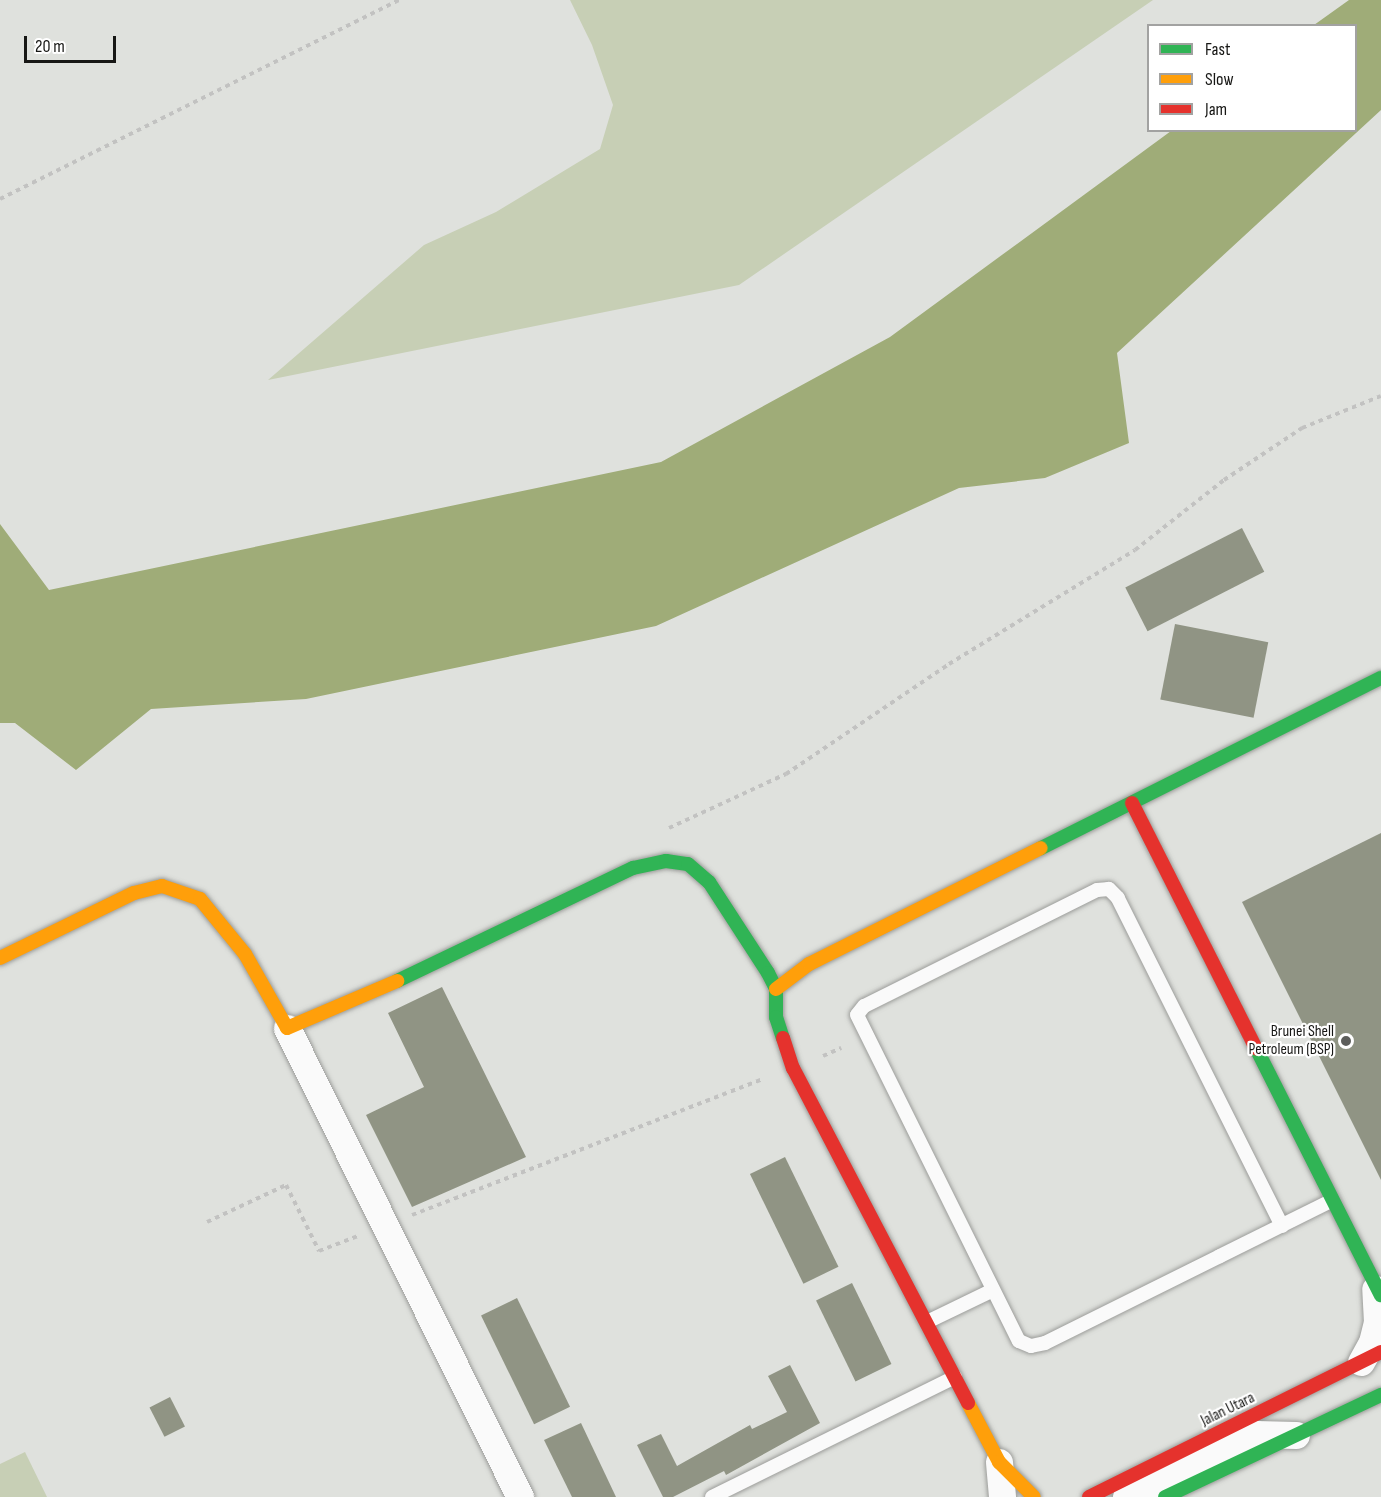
<!DOCTYPE html>
<style>
body{margin:0}
#map{position:relative;width:1381px;height:1497px;overflow:hidden;background:#dfe1dd;font-family:"Sofia Sans Condensed",sans-serif}
div>[style]{position:absolute}
[style*='--x']{left:calc(var(--x)*1px);top:calc(var(--y)*1px);width:calc(var(--w)*1px);rotate:calc(var(--a)*1deg)}
.green>*{inset:0;background:#c7cfb5}
.water>*{inset:0;background:#9fac78}
.building>*{inset:0;background:#909484;transform-origin:0 0}
.path>*{height:4px;margin-top:-2px;transform-origin:0;background:repeating-linear-gradient(90deg,#c2c2c1 0 4.5px,transparent 0 9px)}
.roads{filter:drop-shadow(0 0 2px #9c9d9a) drop-shadow(0 0 2px #9c9d9a)}
.lane>*{height:14px;margin:-7px;padding:0 7px;transform-origin:7px;border-radius:7px;background:#fafafa}
.street>*{height:27px;margin:-13.5px;padding:0 13.5px;transform-origin:13.5px;border-radius:13.5px;background:#fafafa}
.fast>*{height:14px;margin:-7px;padding:0 7px;transform-origin:7px;border-radius:7px;background:#30b455}
.slow>*{height:14px;margin:-7px;padding:0 7px;transform-origin:7px;border-radius:7px;background:#ff9f0a}
.jam>*{height:14px;margin:-7px;padding:0 7px;transform-origin:7px;border-radius:7px;background:#e5322d}
.dots>*{width:16px;height:16px;translate:-50% -50%;box-sizing:border-box;border:3px solid #fff;border-radius:50%}
span{translate:-50% -50%;white-space:nowrap;text-align:center;line-height:1.15;-webkit-text-stroke:4.5px #fff;paint-order:stroke}
.poi-label{font-size:16px;color:#171715}
.right{translate:-100% -50%;text-align:right}
.street-label{font-size:16px;color:#171715}
.legend{position:absolute;left:1147px;top:24px;width:210px;height:108px;box-sizing:border-box;background:#fff;border:2px solid #a2a2a1;margin:0;padding:8px 10px;list-style:none;font-size:18px;color:#171715}
.legend li{display:flex;align-items:center;gap:12px;height:30px}
.legend b{width:30px;border:2px solid #a2a2a1}
.scale{position:absolute;left:24px;top:36px;width:92px;height:27px;box-sizing:border-box;border:3px solid #171715;border-top:0;padding-left:8px;font-size:18px;line-height:21px;white-space:nowrap;color:#171715;-webkit-text-stroke:4px #fff;paint-order:stroke}
</style>
<div id="map">
<div class="green">
<i style="clip-path:polygon(570px 0,1153px 0,739px 285px,268px 380px,424px 245px,496px 212px,600px 149px,613px 105px,592px 45px)"></i>
<i style="clip-path:polygon(25px 1452px,47px 1497px,0 1497px,0 1464px)"></i>
</div>
<div class="water">
<i style="clip-path:polygon(1349px 0,1381px 0,1381px 110px,1117px 353px,1129px 443px,1045px 478px,959px 488px,656px 626px,306px 699px,151px 709px,76px 770px,15px 723px,0 723px,0 524px,49px 590px,661px 462px,890px 337px,1171px 131px,1356px 130px,1356px 26px,1314px 25px)"></i>
</div>
<div class="building">
<i style="left:1242px;top:528px;width:49px;height:131px;rotate:63deg"></i>
<i style="left:1175px;top:624px;width:95px;height:77px;rotate:11deg"></i>
<i style="clip-path:polygon(1381px 833px,1381px 1180px,1242px 902px)"></i>
<i style="clip-path:polygon(442px 987px,526px 1157px,412px 1207px,366px 1115px,424px 1087px,388px 1013px)"></i>
<i style="left:785px;top:1157px;width:122px;height:39px;rotate:64deg"></i>
<i style="left:852px;top:1283px;width:90px;height:40px;rotate:64deg"></i>
<i style="left:517px;top:1298px;width:121px;height:40px;rotate:64deg"></i>
<i style="clip-path:polygon(790px 1365px,820px 1423px,726px 1475px,724px 1471px,673px 1497px,663px 1497px,637px 1445px,661px 1434px,677px 1466px,750px 1425px,752px 1429px,787px 1412px,768px 1376px)"></i>
<i style="left:170px;top:1397px;width:33px;height:23px;rotate:63deg"></i>
<i style="clip-path:polygon(581px 1423px,616px 1497px,572px 1497px,544px 1440px)"></i>
</div>
<div class="path">
<i style="--x:0;--y:199;--w:447;--a:-26.5"></i>
<i style="--x:669;--y:828;--w:129;--a:-24.8"></i>
<i style="--x:786;--y:774;--w:197;--a:-34"></i>
<i style="--x:949;--y:664;--w:218;--a:-31.5"></i>
<i style="--x:1135;--y:550;--w:113;--a:-38.2"></i>
<i style="--x:1224;--y:480;--w:94;--a:-33.7"></i>
<i style="--x:1302;--y:428;--w:85;--a:-22.1"></i>
<i style="--x:823;--y:1056;--w:20;--a:-24"></i>
<i style="--x:412;--y:1215;--w:376;--a:-21.2"></i>
<i style="--x:207;--y:1222;--w:87;--a:-25.1"></i>
<i style="--x:286;--y:1185;--w:74;--a:63.4"></i>
<i style="--x:319;--y:1251;--w:42;--a:-21"></i>
</div>
<div class="roads">
<div class="lane">
<i style="--x:1282;--y:1226;--w:367;--a:-116.6"></i>
<i style="--x:1118;--y:898;--w:13;--a:-135"></i>
<i style="--x:1109;--y:889;--w:12;--a:175"></i>
<i style="--x:1097;--y:890;--w:260;--a:153.5"></i>
<i style="--x:864;--y:1006;--w:11;--a:128"></i>
<i style="--x:857;--y:1015;--w:364;--a:63.6"></i>
<i style="--x:1019;--y:1341;--w:13;--a:23"></i>
<i style="--x:1031;--y:1346;--w:14;--a:-12"></i>
<i style="--x:1045;--y:1343;--w:195;--a:-26.4"></i>
<i style="--x:1220;--y:1256;--w:124;--a:-26.4"></i>
<i style="--x:929;--y:1321;--w:71;--a:-25.8"></i>
<i style="--x:712;--y:1497;--w:271;--a:-26.3"></i>
</div>
<div class="street">
<i style="--x:287;--y:1028;--w:524;--a:63.58"></i>
<i style="--x:1361;--y:1362;--w:23;--a:-61"></i>
<i style="--x:1372;--y:1342;--w:21;--a:-76"></i>
<i style="--x:1377;--y:1322;--w:33;--a:-93"></i>
<i style="--x:999;--y:1462;--w:35;--a:85"></i>
<i style="--x:1126;--y:1497;--w:144;--a:-26"></i>
<i style="--x:1255;--y:1434;--w:41;--a:1.4"></i>
</div>
<div class="fast">
<i style="--x:1041;--y:848;--w:380;--a:-26.6"></i>
<i style="--x:397;--y:981;--w:262;--a:-25.6"></i>
<i style="--x:633;--y:868;--w:34;--a:-12"></i>
<i style="--x:666;--y:861;--w:22;--a:8"></i>
<i style="--x:688;--y:864;--w:28;--a:41"></i>
<i style="--x:709;--y:882;--w:108;--a:57"></i>
<i style="--x:768;--y:973;--w:18;--a:63"></i>
<i style="--x:776;--y:989;--w:28;--a:90"></i>
<i style="--x:776;--y:1017;--w:22;--a:72"></i>
<i style="--x:1256;--y:1048;--w:277;--a:63.2"></i>
<i style="--x:1165;--y:1497;--w:239;--a:-25.3"></i>
</div>
<div class="slow">
<i style="--x:0;--y:958;--w:149;--a:-25.9"></i>
<i style="--x:134;--y:893;--w:29;--a:-14"></i>
<i style="--x:162;--y:886;--w:40;--a:18.9"></i>
<i style="--x:200;--y:899;--w:71;--a:50.7"></i>
<i style="--x:245;--y:954;--w:85;--a:60.4"></i>
<i style="--x:287;--y:1028;--w:120;--a:-23.1"></i>
<i style="--x:776;--y:989;--w:41;--a:-37.1"></i>
<i style="--x:809;--y:964;--w:259;--a:-26.6"></i>
<i style="--x:968;--y:1403;--w:67;--a:62.3"></i>
<i style="--x:999;--y:1462;--w:49;--a:45"></i>
</div>
<div class="jam">
<i style="--x:1132;--y:803;--w:275;--a:63.2"></i>
<i style="--x:783;--y:1038;--w:32;--a:72"></i>
<i style="--x:793;--y:1068;--w:378;--a:62.4"></i>
<i style="--x:1089;--y:1497;--w:326;--a:-26.4"></i>
</div>
</div>
<div class="dots">
<i style="left:1346px;top:1041px;background:#5d5e5b"></i>
</div>
<div class="poi-label">
<span class="right" style="left:1334px;top:1041px">Brunei Shell<br>Petroleum (BSP)</span>
</div>
<div class="street-label">
<span style="left:1228px;top:1410px;rotate:-26deg">Jalan Utara</span>
</div>
<ul class="legend">
<li><b style="height:8px;background:#30b455"></b>Fast</li>
<li><b style="height:8px;background:#ff9f0a"></b>Slow</li>
<li><b style="height:8px;background:#e5322d"></b>Jam</li>
</ul>
<div class="scale">20 m</div>
</div>
